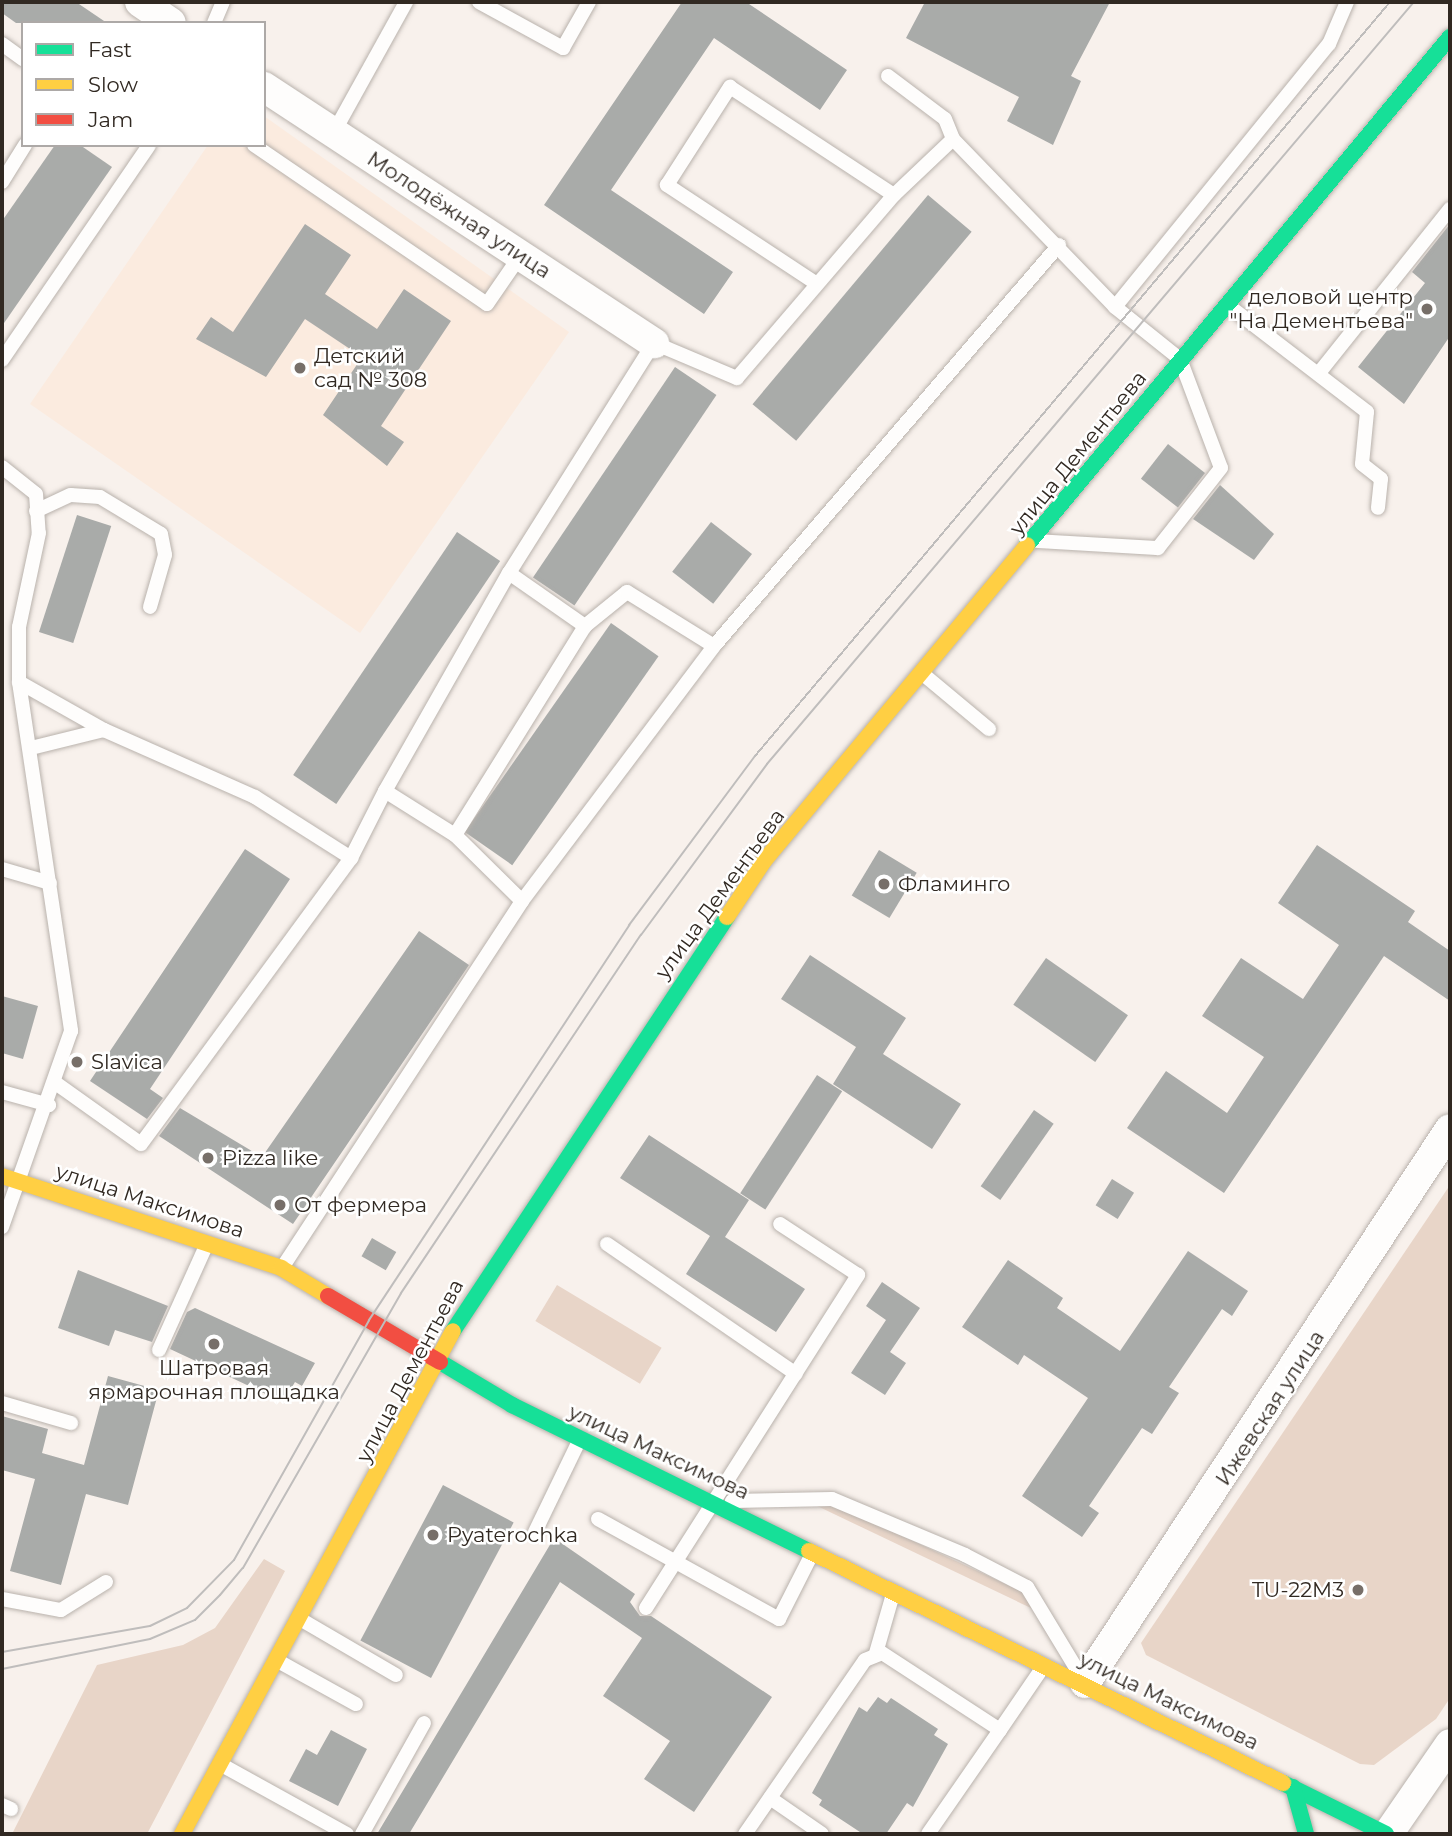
<!DOCTYPE html>
<meta charset="utf-8">
<style>
body{margin:0}
#map{position:relative;width:1452px;height:1836px;overflow:hidden;background:#f8f1ec;font-family:Montserrat,sans-serif}
div>[style]{position:absolute}
[style*='--x']{left:calc(var(--x)*1px);top:calc(var(--y)*1px);width:calc(var(--w)*1px);rotate:calc(var(--a)*1deg)}
.built>*{inset:0;background:#fbebdf}
.green>*{inset:0;background:#e8d5c8;transform-origin:0 0}
.building>*{inset:0;background:#a9aba9;transform-origin:0 0}
.roads{filter:drop-shadow(0 0 2px #b9b2ac) drop-shadow(0 0 2px #b9b2ac)}
.lane>*{height:14px;margin:-7px;padding:0 7px;transform-origin:7px;border-radius:7px;background:#fefdfc}
.street>*{height:30px;margin:-15px;padding:0 15px;transform-origin:15px;border-radius:15px;background:#fefdfc}
.fast>*{height:16px;margin:-8px;padding:0 8px;transform-origin:8px;border-radius:8px;background:#16e098}
.slow>*{height:16px;margin:-8px;padding:0 8px;transform-origin:8px;border-radius:8px;background:#ffcf43}
.jam>*{height:16px;margin:-8px;padding:0 8px;transform-origin:8px;border-radius:8px;background:#f24e42}
.tram>*{height:2px;margin:-1px;padding:0 1px;transform-origin:1px;border-radius:1px;background:#bfbdbc}
.dots>*{width:19px;height:19px;translate:-50% -50%;box-sizing:border-box;border:4px solid #fff;border-radius:50%}
span{translate:-50% -50%;white-space:nowrap;text-align:center;line-height:1.15;-webkit-text-stroke:5px #fff;paint-order:stroke}
.street-label{font-size:21px;color:#312922}
.poi-label{font-size:21px;color:#312922}
.right{translate:-100% -50%;text-align:right}
.left{translate:0 -50%;text-align:left}
.frame{position:absolute;inset:0;border:4px solid #312922;pointer-events:none}
.legend{position:absolute;left:21px;top:21px;width:245px;height:126px;box-sizing:border-box;background:#fff;border:2px solid #ada9a7;margin:0;padding:9px 12px;list-style:none;font-size:21px;color:#312922}
.legend li{display:flex;align-items:center;gap:14px;height:35px}
.legend b{width:35px;border:2px solid #ada9a7}
</style>
<div id="map">
<div class="built">
<i style="clip-path:polygon(264px 116px,569px 332px,360px 633px,30px 404px,208px 145px,264px 145px)"></i>
</div>
<div class="green">
<i style="clip-path:polygon(1450px 1185px,1450px 1698px,1436px 1719px,1374px 1765px,1360px 1764px,1146px 1655px,1141px 1643px)"></i>
<i style="left:557px;top:1285px;width:122px;height:42px;rotate:31deg"></i>
<i style="clip-path:polygon(831px 1503px,1025px 1593px,1033px 1609px,813px 1504px)"></i>
<i style="clip-path:polygon(264px 1559px,285px 1571px,147px 1834px,12px 1834px,97px 1665px,183px 1645px,215px 1628px)"></i>
</div>
<div class="building">
<i style="clip-path:polygon(2px 2px,76px 2px,107px 23px,16px 23px,2px 13px)"></i>
<i style="clip-path:polygon(682px 2px,746px 2px,847px 70px,820px 110px,714px 38px,611px 190px,733px 272px,704px 314px,544px 205px)"></i>
<i style="clip-path:polygon(925px 2px,1110px 2px,1071px 76px,1081px 81px,1053px 145px,1007px 121px,1019px 97px,906px 38px)"></i>
<i style="clip-path:polygon(55px 145px,80px 145px,112px 167px,2px 326px,2px 221px)"></i>
<i style="left:928px;top:195px;width:57px;height:273px;rotate:40deg"></i>
<i style="clip-path:polygon(305px 224px,351px 255px,325px 294px,377px 329px,404px 289px,451px 321px,381px 426px,404px 442px,387px 466px,323px 415px,362px 357px,305px 319px,266px 377px,196px 339px,211px 317px,233px 332px)"></i>
<i style="clip-path:polygon(1450px 224px,1450px 336px,1404px 404px,1358px 367px,1425px 283px,1412px 272px)"></i>
<i style="left:675px;top:367px;width:50px;height:254px;rotate:34deg"></i>
<i style="left:1168px;top:444px;width:47px;height:44px;rotate:38deg"></i>
<i style="clip-path:polygon(1220px 485px,1274px 534px,1254px 560px,1193px 519px)"></i>
<i style="left:77px;top:515px;width:36px;height:123px;rotate:18deg"></i>
<i style="left:711px;top:522px;width:52px;height:63px;rotate:38deg"></i>
<i style="left:457px;top:532px;width:52px;height:293px;rotate:34deg"></i>
<i style="left:611px;top:623px;width:58px;height:255px;rotate:35deg"></i>
<i style="clip-path:polygon(1317px 845px,1415px 911px,1408px 922px,1450px 951px,1450px 1001px,1384px 956px,1224px 1193px,1127px 1128px,1166px 1071px,1227px 1113px,1264px 1057px,1202px 1016px,1241px 958px,1303px 999px,1339px 945px,1278px 903px)"></i>
<i style="clip-path:polygon(245px 849px,290px 879px,150px 1089px,163px 1098px,147px 1119px,90px 1081px)"></i>
<i style="left:879px;top:850px;width:44px;height:53px;rotate:31deg"></i>
<i style="clip-path:polygon(419px 931px,469px 965px,293px 1224px,159px 1136px,180px 1108px,262px 1157px)"></i>
<i style="clip-path:polygon(810px 955px,906px 1018px,883px 1054px,961px 1104px,932px 1149px,833px 1084px,856px 1047px,781px 999px)"></i>
<i style="left:1046px;top:958px;width:100px;height:57px;rotate:35deg"></i>
<i style="clip-path:polygon(2px 996px,38px 1006px,23px 1059px,2px 1053px)"></i>
<i style="left:817px;top:1075px;width:30px;height:141px;rotate:33deg"></i>
<i style="left:1034px;top:1110px;width:24px;height:93px;rotate:35deg"></i>
<i style="clip-path:polygon(649px 1135px,749px 1200px,725px 1237px,805px 1289px,776px 1332px,686px 1274px,710px 1236px,620px 1178px)"></i>
<i style="left:1112px;top:1179px;width:26px;height:31px;rotate:32deg"></i>
<i style="left:372px;top:1238px;width:28px;height:21px;rotate:30deg"></i>
<i style="clip-path:polygon(1188px 1251px,1248px 1291px,1232px 1316px,1222px 1309px,1169px 1387px,1179px 1393px,1152px 1434px,1142px 1428px,1089px 1506px,1099px 1513px,1082px 1537px,1022px 1496px,1088px 1398px,1024px 1355px,1018px 1365px,962px 1327px,1008px 1260px,1063px 1298px,1057px 1308px,1120px 1351px)"></i>
<i style="clip-path:polygon(78px 1270px,168px 1306px,152px 1342px,115px 1330px,109px 1346px,58px 1328px)"></i>
<i style="clip-path:polygon(882px 1282px,920px 1308px,890px 1352px,906px 1363px,885px 1395px,851px 1373px,886px 1320px,866px 1306px)"></i>
<i style="clip-path:polygon(195px 1308px,315px 1363px,302px 1386px,295px 1382px,283px 1402px,170px 1349px,187px 1312px)"></i>
<i style="clip-path:polygon(108px 1376px,159px 1390px,128px 1505px,86px 1494px,61px 1585px,10px 1571px,35px 1479px,2px 1470px,2px 1416px,48px 1429px,42px 1453px,84px 1465px)"></i>
<i style="left:443px;top:1485px;width:80px;height:176px;rotate:28deg"></i>
<i style="clip-path:polygon(554px 1538px,635px 1594px,630px 1602px,640px 1616px,651px 1616px,772px 1697px,694px 1812px,644px 1779px,670px 1741px,603px 1696px,642px 1638px,560px 1582px,409px 1834px,377px 1834px)"></i>
<i style="clip-path:polygon(878px 1697px,887px 1703px,891px 1698px,938px 1729px,934px 1735px,948px 1744px,913px 1807px,907px 1803px,886px 1834px,863px 1834px,819px 1805px,822px 1800px,812px 1793px,859px 1707px,867px 1712px)"></i>
<i style="clip-path:polygon(331px 1730px,367px 1749px,338px 1806px,289px 1781px,306px 1749px,317px 1755px)"></i>
</div>
<div class="roads">
<div class="lane">
<i style="--x:479;--y:2;--w:96;--a:28.7"></i>
<i style="--x:563;--y:48;--w:53;--a:-60.5"></i>
<i style="--x:214;--y:23;--w:23;--a:-67"></i>
<i style="--x:2;--y:44;--w:26;--a:36"></i>
<i style="--x:888;--y:76;--w:71;--a:37"></i>
<i style="--x:945;--y:119;--w:22;--a:68"></i>
<i style="--x:334;--y:132;--w:149;--a:-61"></i>
<i style="--x:254;--y:145;--w:282;--a:34.3"></i>
<i style="--x:487;--y:304;--w:58;--a:-55.5"></i>
<i style="--x:2;--y:182;--w:44;--a:-58.1"></i>
<i style="--x:817;--y:284;--w:180;--a:-146.6"></i>
<i style="--x:667;--y:185;--w:117;--a:-57.3"></i>
<i style="--x:730;--y:87;--w:196;--a:33.4"></i>
<i style="--x:1229;--y:306;--w:174;--a:37.5"></i>
<i style="--x:1367;--y:412;--w:52;--a:95.5"></i>
<i style="--x:1362;--y:464;--w:24;--a:38"></i>
<i style="--x:1381;--y:479;--w:29;--a:96"></i>
<i style="--x:1115;--y:307;--w:339;--a:-50.9"></i>
<i style="--x:1329;--y:44;--w:46;--a:-66.8"></i>
<i style="--x:2;--y:360;--w:260;--a:-55.6"></i>
<i style="--x:1319;--y:373;--w:210;--a:-51.4"></i>
<i style="--x:2;--y:467;--w:43;--a:38.5"></i>
<i style="--x:36;--y:494;--w:39;--a:86"></i>
<i style="--x:39;--y:533;--w:96;--a:102"></i>
<i style="--x:19;--y:627;--w:55;--a:90"></i>
<i style="--x:19;--y:682;--w:353;--a:81.5"></i>
<i style="--x:71;--y:1031;--w:208;--a:109.4"></i>
<i style="--x:36;--y:511;--w:38;--a:-25"></i>
<i style="--x:71;--y:495;--w:29;--a:4"></i>
<i style="--x:100;--y:497;--w:71;--a:31.2"></i>
<i style="--x:161;--y:534;--w:21;--a:79"></i>
<i style="--x:165;--y:555;--w:54;--a:106.1"></i>
<i style="--x:509;--y:573;--w:93;--a:34.9"></i>
<i style="--x:923;--y:674;--w:86;--a:39.8"></i>
<i style="--x:19;--y:682;--w:98;--a:29.5"></i>
<i style="--x:104;--y:730;--w:165;--a:23.9"></i>
<i style="--x:255;--y:797;--w:114;--a:32.4"></i>
<i style="--x:31;--y:748;--w:75;--a:-13.9"></i>
<i style="--x:385;--y:791;--w:251;--a:-60.4"></i>
<i style="--x:509;--y:573;--w:272;--a:-57.8"></i>
<i style="--x:654;--y:343;--w:90;--a:22.9"></i>
<i style="--x:737;--y:378;--w:241;--a:-49.4"></i>
<i style="--x:894;--y:195;--w:81;--a:-43.5"></i>
<i style="--x:953;--y:139;--w:233;--a:46"></i>
<i style="--x:1115;--y:307;--w:83;--a:38.7"></i>
<i style="--x:1180;--y:359;--w:116;--a:69.4"></i>
<i style="--x:1221;--y:468;--w:102;--a:128.2"></i>
<i style="--x:1158;--y:548;--w:121;--a:-176.7"></i>
<i style="--x:455;--y:835;--w:246;--a:-58.1"></i>
<i style="--x:585;--y:626;--w:54;--a:-39"></i>
<i style="--x:627;--y:592;--w:102;--a:31.8"></i>
<i style="--x:2;--y:869;--w:50;--a:16.3"></i>
<i style="--x:57;--y:1084;--w:103;--a:35.5"></i>
<i style="--x:141;--y:1144;--w:355;--a:-53.7"></i>
<i style="--x:351;--y:858;--w:75;--a:-63.1"></i>
<i style="--x:385;--y:791;--w:83;--a:32.2"></i>
<i style="--x:455;--y:835;--w:94;--a:44.6"></i>
<i style="--x:2;--y:1092;--w:49;--a:15.5"></i>
<i style="--x:607;--y:1244;--w:229;--a:34.5"></i>
<i style="--x:282;--y:1268;--w:439;--a:-56.8"></i>
<i style="--x:522;--y:901;--w:319;--a:-53"></i>
<i style="--x:714;--y:646;--w:529;--a:-49.29"></i>
<i style="--x:159;--y:1350;--w:114;--a:-65.7"></i>
<i style="--x:2;--y:1403;--w:72;--a:16.2"></i>
<i style="--x:732;--y:1501;--w:100;--a:-1.1"></i>
<i style="--x:832;--y:1499;--w:144;--a:22.8"></i>
<i style="--x:965;--y:1555;--w:70;--a:27.3"></i>
<i style="--x:1027;--y:1587;--w:100;--a:58.8"></i>
<i style="--x:598;--y:1519;--w:207;--a:28.9"></i>
<i style="--x:779;--y:1619;--w:73;--a:-63.1"></i>
<i style="--x:535;--y:1532;--w:103;--a:-64.2"></i>
<i style="--x:2;--y:1599;--w:60;--a:10.6"></i>
<i style="--x:61;--y:1610;--w:53;--a:-31.9"></i>
<i style="--x:646;--y:1608;--w:395;--a:-57.5"></i>
<i style="--x:858;--y:1275;--w:93;--a:-146.8"></i>
<i style="--x:300;--y:1619;--w:111;--a:30.3"></i>
<i style="--x:876;--y:1653;--w:61;--a:-73.9"></i>
<i style="--x:278;--y:1661;--w:89;--a:28.9"></i>
<i style="--x:1000;--y:1730;--w:76;--a:-55.7"></i>
<i style="--x:220;--y:1764;--w:145;--a:28.9"></i>
<i style="--x:770;--y:1798;--w:63;--a:34.7"></i>
<i style="--x:2;--y:1805;--w:10;--a:24"></i>
<i style="--x:362;--y:1834;--w:127;--a:-60.8"></i>
<i style="--x:745;--y:1834;--w:211;--a:-55.4"></i>
<i style="--x:865;--y:1660;--w:18;--a:-22"></i>
<i style="--x:882;--y:1653;--w:141;--a:33.1"></i>
<i style="--x:1000;--y:1730;--w:126;--a:124.7"></i>
</div>
<div class="street">
<i style="--x:140;--y:2;--w:37;--a:34"></i>
<i style="--x:264;--y:87;--w:467;--a:33.3"></i>
<i style="--x:1085;--y:1683;--w:663;--a:-56.62"></i>
<i style="--x:1388;--y:1834;--w:109;--a:-55.4"></i>
</div>
<div class="fast">
<i style="--x:1027;--y:545;--w:661;--a:-50.22"></i>
<i style="--x:453;--y:1331;--w:496;--a:-56.5"></i>
<i style="--x:440;--y:1362;--w:84;--a:30.8"></i>
<i style="--x:512;--y:1405;--w:331;--a:26.2"></i>
<i style="--x:1283;--y:1783;--w:115;--a:26.3"></i>
<i style="--x:1293;--y:1787;--w:49;--a:74.5"></i>
</div>
<div class="slow">
<i style="--x:727;--y:917;--w:67;--a:-56.5"></i>
<i style="--x:764;--y:861;--w:411;--a:-50.2"></i>
<i style="--x:2;--y:1176;--w:294;--a:18.2"></i>
<i style="--x:281;--y:1268;--w:55;--a:30.8"></i>
<i style="--x:809;--y:1551;--w:528;--a:26.08"></i>
<i style="--x:182;--y:1834;--w:571;--a:-61.69"></i>
</div>
<div class="jam">
<i style="--x:328;--y:1296;--w:130;--a:30.5"></i>
</div>
</div>
<div class="tram">
<i style="--x:2;--y:1652;--w:150;--a:-10"></i>
<i style="--x:150;--y:1626;--w:41;--a:-25.9"></i>
<i style="--x:187;--y:1608;--w:67;--a:-45.6"></i>
<i style="--x:234;--y:1560;--w:275;--a:-60.6"></i>
<i style="--x:369;--y:1320;--w:473;--a:-56.6"></i>
<i style="--x:629;--y:925;--w:211;--a:-53.3"></i>
<i style="--x:755;--y:756;--w:986;--a:-49.9"></i>
<i style="--x:2;--y:1669;--w:151;--a:-11.5"></i>
<i style="--x:150;--y:1639;--w:49;--a:-22.9"></i>
<i style="--x:195;--y:1620;--w:35;--a:-45"></i>
<i style="--x:220;--y:1595;--w:35;--a:-50"></i>
<i style="--x:243;--y:1568;--w:317;--a:-60.1"></i>
<i style="--x:401;--y:1293;--w:431;--a:-56.2"></i>
<i style="--x:641;--y:935;--w:212;--a:-53.6"></i>
<i style="--x:767;--y:764;--w:1000;--a:-49.67"></i>
</div>
<div class="dots">
<i style="left:1427px;top:309px;background:#776f69"></i>
<i style="left:300px;top:368px;background:#776f69"></i>
<i style="left:884px;top:884px;background:#776f69"></i>
<i style="left:77px;top:1062px;background:#776f69"></i>
<i style="left:208px;top:1158px;background:#776f69"></i>
<i style="left:280px;top:1205px;background:#776f69"></i>
<i style="left:214px;top:1344px;background:#776f69"></i>
<i style="left:433px;top:1535px;background:#776f69"></i>
<i style="left:1358px;top:1590px;background:#776f69"></i>
</div>
<div class="street-label">
<span style="left:459px;top:215px;rotate:33deg">Молодёжная улица</span>
<span style="left:1078px;top:453px;rotate:-51deg">улица Дементьева</span>
<span style="left:720px;top:894px;rotate:-54deg">улица Дементьева</span>
<span style="left:150px;top:1201px;rotate:18deg">улица Максимова</span>
<span style="left:410px;top:1371px;rotate:-62deg">улица Дементьева</span>
<span style="left:1270px;top:1408px;rotate:-57deg">Ижевская улица</span>
<span style="left:659px;top:1452px;rotate:25deg">улица Максимова</span>
<span style="left:1169px;top:1701px;rotate:26deg">улица Максимова</span>
</div>
<div class="poi-label">
<span class="right" style="left:1413px;top:309px">деловой центр<br>"На Дементьева"</span>
<span class="left" style="left:314px;top:368px">Детский<br>сад № 308</span>
<span class="left" style="left:898px;top:884px">Фламинго</span>
<span class="left" style="left:91px;top:1062px">Slavica</span>
<span class="left" style="left:222px;top:1158px">Pizza like</span>
<span class="left" style="left:294px;top:1205px">От фермера</span>
<span style="left:214px;top:1380px">Шатровая<br>ярмарочная площадка</span>
<span class="left" style="left:447px;top:1535px">Pyaterochka</span>
<span class="right" style="left:1344px;top:1590px">TU-22M3</span>
</div>
<div class="frame"></div>
<ul class="legend">
<li><b style="height:9px;background:#16e098"></b>Fast</li>
<li><b style="height:9px;background:#ffcf43"></b>Slow</li>
<li><b style="height:9px;background:#f24e42"></b>Jam</li>
</ul>
</div>
